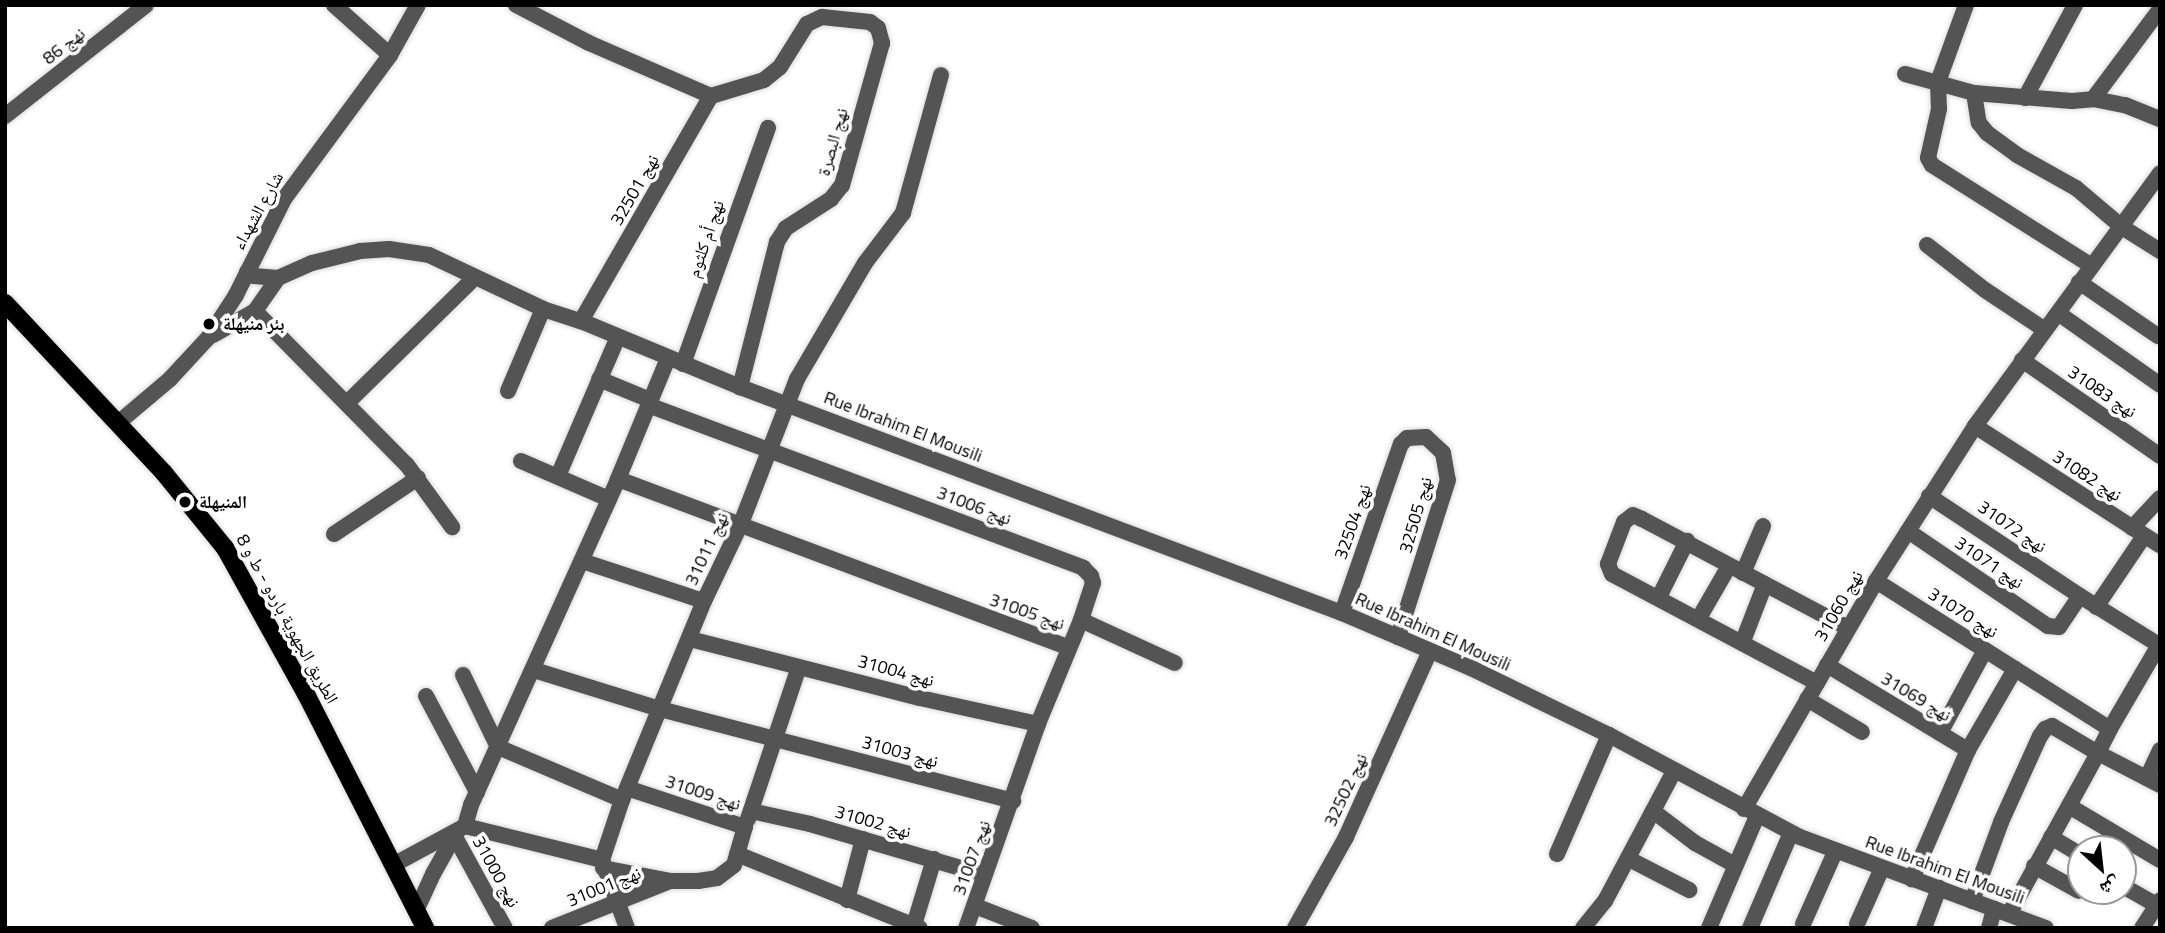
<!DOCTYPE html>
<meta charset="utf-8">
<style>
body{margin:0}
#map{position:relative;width:2165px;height:933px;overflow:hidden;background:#fff;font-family:"Titillium Web","Noto Naskh Arabic",sans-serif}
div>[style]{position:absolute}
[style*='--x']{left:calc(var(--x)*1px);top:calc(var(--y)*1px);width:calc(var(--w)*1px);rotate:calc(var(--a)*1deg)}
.roads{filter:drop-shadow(0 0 2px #dbdbdb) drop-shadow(0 0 2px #dbdbdb)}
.minor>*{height:16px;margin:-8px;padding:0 8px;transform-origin:8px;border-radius:8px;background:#545454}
.major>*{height:18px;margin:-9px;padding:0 9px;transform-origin:9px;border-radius:9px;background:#000}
.dots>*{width:19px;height:19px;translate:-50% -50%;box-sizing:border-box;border:4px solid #fff;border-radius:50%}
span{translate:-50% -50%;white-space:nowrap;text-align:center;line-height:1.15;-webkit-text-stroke:7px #fff;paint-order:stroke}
.street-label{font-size:18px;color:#000}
.poi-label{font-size:18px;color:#000;font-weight:700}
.left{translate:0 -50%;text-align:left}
.frame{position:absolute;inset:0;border:7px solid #000;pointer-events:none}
.north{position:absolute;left:2067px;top:835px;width:70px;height:70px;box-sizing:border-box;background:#fff;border:2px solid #999;border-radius:50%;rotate:153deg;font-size:19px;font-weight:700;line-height:28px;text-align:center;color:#000}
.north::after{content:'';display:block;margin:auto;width:24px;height:32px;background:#000;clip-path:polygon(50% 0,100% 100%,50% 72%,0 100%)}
</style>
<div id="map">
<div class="roads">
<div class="minor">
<i style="--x:334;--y:5;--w:75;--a:41.8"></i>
<i style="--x:516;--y:5;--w:82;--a:27.5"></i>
<i style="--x:589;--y:43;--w:133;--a:23.5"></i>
<i style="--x:711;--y:96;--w:55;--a:-16.8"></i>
<i style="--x:764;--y:80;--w:21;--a:-39"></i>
<i style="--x:780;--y:67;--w:51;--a:-57.9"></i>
<i style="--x:807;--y:24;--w:17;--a:-25"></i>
<i style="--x:822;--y:17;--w:48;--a:5.9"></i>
<i style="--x:870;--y:22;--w:10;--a:37"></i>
<i style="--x:878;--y:28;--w:16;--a:75"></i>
<i style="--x:882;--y:43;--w:148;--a:105.7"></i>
<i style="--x:842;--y:185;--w:18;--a:128"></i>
<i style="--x:831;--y:199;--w:54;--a:147.2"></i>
<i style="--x:786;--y:228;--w:17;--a:123"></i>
<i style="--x:777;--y:242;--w:150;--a:104.3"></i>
<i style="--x:1966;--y:5;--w:82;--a:110"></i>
<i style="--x:1938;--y:82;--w:27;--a:88"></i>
<i style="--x:1939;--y:109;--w:50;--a:102.7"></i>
<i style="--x:1928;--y:158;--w:8;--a:60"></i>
<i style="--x:1932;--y:165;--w:189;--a:32.3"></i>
<i style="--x:1905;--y:74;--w:72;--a:15.4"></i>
<i style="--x:1974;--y:93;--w:98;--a:4.7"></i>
<i style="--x:2072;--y:101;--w:21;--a:-5"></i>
<i style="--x:2093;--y:99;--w:33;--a:11"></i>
<i style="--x:2125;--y:105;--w:38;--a:22"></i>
<i style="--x:1974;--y:93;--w:30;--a:81"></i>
<i style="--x:1979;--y:123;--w:13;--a:51"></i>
<i style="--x:1987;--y:133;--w:37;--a:36"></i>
<i style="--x:2017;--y:155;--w:68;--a:29.2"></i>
<i style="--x:2076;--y:188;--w:60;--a:40.3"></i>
<i style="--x:2122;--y:227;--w:45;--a:32.3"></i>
<i style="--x:2025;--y:98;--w:106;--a:-61.7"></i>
<i style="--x:2093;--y:99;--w:112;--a:-53.3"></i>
<i style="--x:5;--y:116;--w:179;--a:-38.2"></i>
<i style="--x:1927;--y:245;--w:73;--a:37.8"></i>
<i style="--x:1985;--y:290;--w:72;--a:33.7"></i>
<i style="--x:247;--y:272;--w:8;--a:30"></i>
<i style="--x:254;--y:276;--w:24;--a:5"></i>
<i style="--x:278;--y:278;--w:37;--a:-24"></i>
<i style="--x:312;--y:263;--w:49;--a:-14"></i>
<i style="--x:360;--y:251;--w:29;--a:-4"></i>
<i style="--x:389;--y:249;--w:40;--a:8.5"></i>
<i style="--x:429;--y:255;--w:126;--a:25.3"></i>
<i style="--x:543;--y:309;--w:40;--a:18"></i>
<i style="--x:581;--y:321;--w:172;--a:22.5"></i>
<i style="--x:740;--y:387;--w:643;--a:20.58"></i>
<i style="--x:1342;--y:613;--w:140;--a:23.1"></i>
<i style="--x:1471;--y:668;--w:153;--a:25.9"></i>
<i style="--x:1609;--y:735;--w:217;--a:28.1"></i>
<i style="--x:1800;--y:837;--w:262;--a:20.3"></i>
<i style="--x:2079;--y:282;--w:96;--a:34.4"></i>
<i style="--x:255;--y:311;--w:216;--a:45.4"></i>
<i style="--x:407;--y:465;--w:77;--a:54"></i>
<i style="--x:2058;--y:313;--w:125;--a:35.2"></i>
<i style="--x:581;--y:321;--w:260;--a:-60"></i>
<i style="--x:213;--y:335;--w:48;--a:-29.7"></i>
<i style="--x:255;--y:311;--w:40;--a:-55.1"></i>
<i style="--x:2022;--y:360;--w:168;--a:34.8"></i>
<i style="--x:683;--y:364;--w:251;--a:-70.2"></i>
<i style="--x:599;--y:379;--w:55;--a:22.4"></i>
<i style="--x:508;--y:391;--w:89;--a:-66.9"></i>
<i style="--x:348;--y:402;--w:177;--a:-44.5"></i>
<i style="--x:648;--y:405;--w:465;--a:20.5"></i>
<i style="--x:1083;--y:568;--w:11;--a:45"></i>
<i style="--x:1091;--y:576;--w:7;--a:74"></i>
<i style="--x:1093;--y:583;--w:39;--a:108"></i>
<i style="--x:1081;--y:620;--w:113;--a:112.5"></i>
<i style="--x:1038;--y:724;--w:216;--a:109.4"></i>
<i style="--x:118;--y:423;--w:68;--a:-40.2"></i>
<i style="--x:170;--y:379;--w:56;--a:-47.2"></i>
<i style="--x:208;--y:338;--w:51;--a:-56.9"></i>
<i style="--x:236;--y:295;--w:107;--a:-63.4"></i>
<i style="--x:284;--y:199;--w:179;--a:-53.6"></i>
<i style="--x:390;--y:55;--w:57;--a:-60.8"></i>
<i style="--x:1975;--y:426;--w:220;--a:32.8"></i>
<i style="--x:521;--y:461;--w:96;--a:23.4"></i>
<i style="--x:558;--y:476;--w:151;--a:-66.7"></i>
<i style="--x:618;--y:479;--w:479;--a:20.5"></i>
<i style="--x:1929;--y:496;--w:181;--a:33.5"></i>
<i style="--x:2132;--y:528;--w:41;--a:-47"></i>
<i style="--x:1908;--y:531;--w:169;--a:34.2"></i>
<i style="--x:2048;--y:626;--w:11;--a:5"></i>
<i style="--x:2059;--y:627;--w:37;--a:-56"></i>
<i style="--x:2080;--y:596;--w:93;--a:31.8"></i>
<i style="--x:2159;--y:645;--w:97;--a:120.3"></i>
<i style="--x:334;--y:534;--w:101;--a:-33.7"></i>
<i style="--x:582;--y:561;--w:128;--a:18.2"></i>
<i style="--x:1743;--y:573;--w:51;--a:-66.9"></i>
<i style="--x:1876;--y:581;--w:165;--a:32.3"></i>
<i style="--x:2015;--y:669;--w:94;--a:120.1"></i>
<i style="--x:1968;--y:750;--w:141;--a:113.5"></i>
<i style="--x:1659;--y:597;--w:63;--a:-63.4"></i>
<i style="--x:2096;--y:607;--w:86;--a:-55.9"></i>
<i style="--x:1342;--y:613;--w:179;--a:-70.8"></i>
<i style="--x:1401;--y:444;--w:8;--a:-45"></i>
<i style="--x:1407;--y:438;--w:19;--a:-3"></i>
<i style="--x:1426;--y:437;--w:23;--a:43"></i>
<i style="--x:1443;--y:453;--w:27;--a:80"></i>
<i style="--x:1448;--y:480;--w:165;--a:107.7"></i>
<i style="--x:1699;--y:618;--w:60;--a:-60"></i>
<i style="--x:1081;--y:620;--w:103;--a:24.6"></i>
<i style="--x:690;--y:639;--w:237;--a:14.4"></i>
<i style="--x:920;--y:698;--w:121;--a:12.4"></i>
<i style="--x:1743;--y:641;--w:61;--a:-68.9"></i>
<i style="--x:1827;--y:665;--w:165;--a:31.1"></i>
<i style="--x:2015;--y:669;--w:112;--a:32.3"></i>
<i style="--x:2110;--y:729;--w:27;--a:117"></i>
<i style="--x:2098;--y:753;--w:70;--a:27.3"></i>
<i style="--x:534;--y:670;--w:132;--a:17.2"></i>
<i style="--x:660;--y:709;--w:365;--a:14.6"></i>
<i style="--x:463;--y:675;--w:80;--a:64.1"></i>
<i style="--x:498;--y:747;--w:135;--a:23.1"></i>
<i style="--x:1817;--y:683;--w:232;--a:-152"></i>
<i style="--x:1612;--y:574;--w:11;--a:-112"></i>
<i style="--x:1608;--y:564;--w:45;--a:-69.1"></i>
<i style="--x:1624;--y:522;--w:11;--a:-38"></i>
<i style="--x:1633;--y:515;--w:10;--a:24"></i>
<i style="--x:1642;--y:519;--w:233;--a:27.9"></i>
<i style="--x:426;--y:696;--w:109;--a:62"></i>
<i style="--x:1807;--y:699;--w:64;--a:31"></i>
<i style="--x:1940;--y:733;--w:94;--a:-61.5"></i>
<i style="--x:2147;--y:778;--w:31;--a:-65"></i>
<i style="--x:2069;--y:806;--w:106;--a:30.7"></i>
<i style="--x:1744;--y:809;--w:263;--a:-59.9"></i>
<i style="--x:1876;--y:581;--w:184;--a:-57.4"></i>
<i style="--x:1975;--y:426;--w:313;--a:-53.8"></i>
<i style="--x:751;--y:811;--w:60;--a:12.4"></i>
<i style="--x:810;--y:824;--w:181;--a:16.3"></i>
<i style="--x:1653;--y:811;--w:53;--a:37.3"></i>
<i style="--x:1695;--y:843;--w:43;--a:28.9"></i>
<i style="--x:748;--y:819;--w:160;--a:-71.5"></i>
<i style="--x:465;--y:826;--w:22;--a:-74"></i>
<i style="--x:471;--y:805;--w:358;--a:-65.7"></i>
<i style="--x:618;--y:479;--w:131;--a:-67.5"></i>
<i style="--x:454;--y:835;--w:106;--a:61.3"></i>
<i style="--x:2051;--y:837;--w:35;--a:31"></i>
<i style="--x:737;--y:854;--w:197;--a:22"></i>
<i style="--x:1557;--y:854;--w:130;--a:-66.4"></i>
<i style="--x:1629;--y:859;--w:68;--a:27.3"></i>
<i style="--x:393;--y:865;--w:82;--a:-28.4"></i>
<i style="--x:465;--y:826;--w:141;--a:13.9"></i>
<i style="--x:2034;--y:866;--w:51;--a:29.1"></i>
<i style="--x:603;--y:868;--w:68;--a:11"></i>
<i style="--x:670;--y:881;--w:28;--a:0"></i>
<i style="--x:698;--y:881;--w:19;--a:-9"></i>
<i style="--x:717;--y:878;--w:21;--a:-37"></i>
<i style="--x:734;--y:865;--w:40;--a:-74"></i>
<i style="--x:745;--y:827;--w:124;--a:-161.7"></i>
<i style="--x:2123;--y:886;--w:43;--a:29.6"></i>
<i style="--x:847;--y:900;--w:63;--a:-75.3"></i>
<i style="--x:1972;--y:901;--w:84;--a:-69.8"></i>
<i style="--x:2001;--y:822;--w:94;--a:-65.6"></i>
<i style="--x:2040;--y:736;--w:9;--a:-54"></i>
<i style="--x:2045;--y:729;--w:8;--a:-23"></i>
<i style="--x:2052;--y:726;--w:53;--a:30.4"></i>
<i style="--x:2098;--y:753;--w:184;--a:118.9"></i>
<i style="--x:975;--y:906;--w:61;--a:21.1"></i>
<i style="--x:416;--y:911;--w:41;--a:-65.3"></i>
<i style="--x:433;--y:874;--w:49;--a:-60.8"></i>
<i style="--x:1803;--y:924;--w:79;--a:-66"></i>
<i style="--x:1857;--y:924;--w:61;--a:-65.9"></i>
<i style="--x:914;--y:925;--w:69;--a:-73.1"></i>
<i style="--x:552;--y:928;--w:127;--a:-21.7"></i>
<i style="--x:627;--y:928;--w:72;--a:-110.2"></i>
<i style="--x:602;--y:860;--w:63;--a:-71.6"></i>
<i style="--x:622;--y:800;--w:215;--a:-67.6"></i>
<i style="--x:704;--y:601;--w:83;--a:-64.4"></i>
<i style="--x:740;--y:526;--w:158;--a:-68.8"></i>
<i style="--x:797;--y:379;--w:134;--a:-59.6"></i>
<i style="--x:865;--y:263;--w:63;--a:-52.8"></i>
<i style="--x:903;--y:213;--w:143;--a:-74.6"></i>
<i style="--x:1295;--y:928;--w:104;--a:-60.7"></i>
<i style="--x:1346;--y:837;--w:204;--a:-65.7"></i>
<i style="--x:1583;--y:928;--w:35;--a:-51"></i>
<i style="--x:1605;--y:901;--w:147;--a:-62"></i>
<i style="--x:1709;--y:928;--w:122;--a:-66.8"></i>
<i style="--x:1750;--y:928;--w:103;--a:-66.7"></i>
<i style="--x:1924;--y:928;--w:43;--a:-69.4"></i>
<i style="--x:1989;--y:928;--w:20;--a:-75"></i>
<i style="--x:2142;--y:928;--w:33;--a:-57"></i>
</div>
<div class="major">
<i style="--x:5;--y:303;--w:233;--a:46.9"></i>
<i style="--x:164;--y:473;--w:97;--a:50.9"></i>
<i style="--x:225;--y:548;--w:167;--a:61"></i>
<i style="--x:306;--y:694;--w:263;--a:63"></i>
</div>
</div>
<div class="dots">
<i style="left:209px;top:324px;background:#000"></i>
<i style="left:185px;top:502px;background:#000"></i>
</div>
<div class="street-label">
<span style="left:64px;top:46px;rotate:-38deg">نهج 86</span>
<span style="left:833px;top:142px;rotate:-74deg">نهج البصرة</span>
<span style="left:635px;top:190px;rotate:-60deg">نهج 32501</span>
<span style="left:258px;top:211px;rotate:-61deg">شارع الشهداء</span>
<span style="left:706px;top:239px;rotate:-71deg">نهج أم كلثوم</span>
<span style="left:2102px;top:392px;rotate:34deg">نهج 31083</span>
<span style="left:903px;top:427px;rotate:21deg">Rue Ibrahim El Mousili</span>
<span style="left:2087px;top:476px;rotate:33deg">نهج 31082</span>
<span style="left:974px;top:506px;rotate:21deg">نهج 31006</span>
<span style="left:1416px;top:515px;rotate:-74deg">نهج 32505</span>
<span style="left:1353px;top:522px;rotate:-71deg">نهج 32504</span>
<span style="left:2012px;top:527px;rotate:34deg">نهج 31072</span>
<span style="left:707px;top:549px;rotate:-65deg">نهج 31011</span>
<span style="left:1989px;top:563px;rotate:34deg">نهج 31071</span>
<span style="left:1839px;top:606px;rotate:-60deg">نهج 31060</span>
<span style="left:1027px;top:612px;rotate:19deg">نهج 31005</span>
<span style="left:1963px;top:613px;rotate:32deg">نهج 31070</span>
<span style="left:287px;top:619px;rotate:61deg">الطريق الجهوية باردو - ط و 8</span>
<span style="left:1433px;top:632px;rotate:24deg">Rue Ibrahim El Mousili</span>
<span style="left:896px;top:671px;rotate:15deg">نهج 31004</span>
<span style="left:1916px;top:697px;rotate:31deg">نهج 31069</span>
<span style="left:900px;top:752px;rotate:15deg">نهج 31003</span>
<span style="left:1346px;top:790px;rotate:-65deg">نهج 32502</span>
<span style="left:703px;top:793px;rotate:18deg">نهج 31009</span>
<span style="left:873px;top:822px;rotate:16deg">نهج 31002</span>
<span style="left:972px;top:858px;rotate:-70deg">نهج 31007</span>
<span style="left:1945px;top:870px;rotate:20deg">Rue Ibrahim El Mousili</span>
<span style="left:496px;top:872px;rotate:61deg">نهج 31000</span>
<span style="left:604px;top:887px;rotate:-22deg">نهج 31001</span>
</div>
<div class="poi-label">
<span class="left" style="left:223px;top:324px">بئر منيهلة</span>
<span class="left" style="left:199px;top:502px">المنيهلة</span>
</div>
<div class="frame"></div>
<div class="north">ش</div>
</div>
